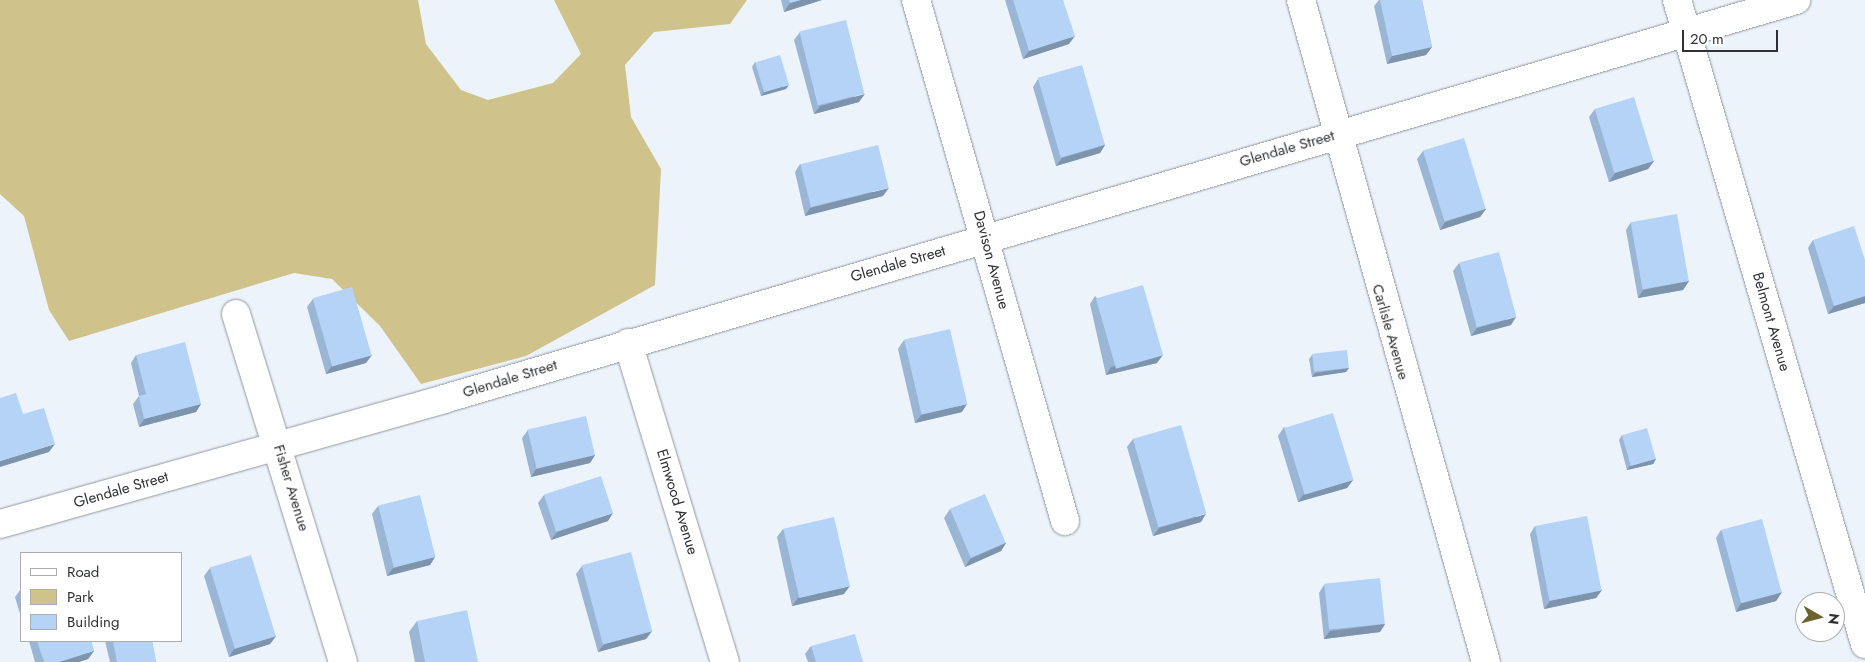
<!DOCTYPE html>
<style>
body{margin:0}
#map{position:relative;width:1865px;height:662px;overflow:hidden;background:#edf3fb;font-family:Jost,sans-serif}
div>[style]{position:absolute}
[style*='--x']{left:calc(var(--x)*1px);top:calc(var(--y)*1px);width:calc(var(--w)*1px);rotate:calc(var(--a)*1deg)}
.green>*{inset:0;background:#cfc28a}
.roads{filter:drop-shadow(0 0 1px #91979e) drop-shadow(0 0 1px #91979e)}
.minor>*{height:28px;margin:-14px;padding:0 14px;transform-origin:14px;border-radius:14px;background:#fff}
.wall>*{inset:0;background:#9bb5d4}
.shaded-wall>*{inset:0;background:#7e94ad}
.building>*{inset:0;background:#b4d3f7;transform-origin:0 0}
span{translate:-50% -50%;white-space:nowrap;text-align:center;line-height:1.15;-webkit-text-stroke:4px #fff;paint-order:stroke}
.street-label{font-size:15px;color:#2f3134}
.legend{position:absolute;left:20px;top:552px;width:162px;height:90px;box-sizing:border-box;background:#fff;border:1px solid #acadae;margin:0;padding:6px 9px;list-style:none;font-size:15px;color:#2f3134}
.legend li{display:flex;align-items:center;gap:10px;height:25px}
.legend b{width:25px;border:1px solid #acadae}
.north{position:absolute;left:1795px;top:592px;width:50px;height:50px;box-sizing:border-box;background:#fff;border:1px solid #acadae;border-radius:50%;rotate:98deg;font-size:14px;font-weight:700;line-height:20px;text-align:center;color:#2f3134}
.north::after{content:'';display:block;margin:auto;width:18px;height:22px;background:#6e622f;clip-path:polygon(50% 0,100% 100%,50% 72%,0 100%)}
.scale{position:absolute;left:1682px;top:30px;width:96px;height:22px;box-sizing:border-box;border:2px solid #2f3134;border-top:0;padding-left:6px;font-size:15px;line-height:18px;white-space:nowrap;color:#2f3134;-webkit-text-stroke:4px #fff;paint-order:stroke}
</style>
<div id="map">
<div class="green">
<i style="clip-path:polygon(0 0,418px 0,426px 44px,461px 90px,488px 100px,553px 83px,581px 54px,554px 0,747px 0,730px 24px,654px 32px,625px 65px,631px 117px,661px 169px,655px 285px,526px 356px,421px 384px,380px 326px,332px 279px,294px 273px,69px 341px,49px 310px,24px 216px,0 194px)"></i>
</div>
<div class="roads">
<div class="minor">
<i style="--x:916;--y:0;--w:542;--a:74.04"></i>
<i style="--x:1301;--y:0;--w:687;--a:74.39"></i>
<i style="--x:1677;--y:0;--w:671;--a:73.73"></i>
<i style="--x:236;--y:314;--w:364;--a:72.9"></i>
<i style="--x:628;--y:343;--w:333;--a:73.1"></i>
<i style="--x:0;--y:524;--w:461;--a:-15.7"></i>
<i style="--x:444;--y:399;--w:1410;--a:-16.44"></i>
</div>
</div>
<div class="wall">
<i style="clip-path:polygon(781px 0,822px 0,784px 12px)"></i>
<i style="clip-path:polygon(1005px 0,1063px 0,1069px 44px,1023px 59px)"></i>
<i style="clip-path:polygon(1379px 0,1422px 0,1432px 47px,1426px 55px,1387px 64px,1374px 6px)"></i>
<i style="clip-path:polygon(800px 32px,859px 102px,814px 114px,794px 40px)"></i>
<i style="clip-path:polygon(755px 62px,786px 89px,761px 96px,752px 67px)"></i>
<i style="clip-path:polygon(1038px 79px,1105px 145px,1100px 153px,1056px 166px,1033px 87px)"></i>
<i style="clip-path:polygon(1595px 109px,1654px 161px,1648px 169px,1609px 182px,1589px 117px)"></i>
<i style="clip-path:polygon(1423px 151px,1486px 209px,1480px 217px,1440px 230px,1417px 159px)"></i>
<i style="clip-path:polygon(800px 164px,883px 196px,805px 216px,795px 172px)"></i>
<i style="clip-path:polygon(1631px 222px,1689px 281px,1683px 290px,1638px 298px,1626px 230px)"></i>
<i style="clip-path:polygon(1813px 240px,1865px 260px,1865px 303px,1828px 314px,1808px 248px)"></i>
<i style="clip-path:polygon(1459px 263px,1511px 325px,1471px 336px,1453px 271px)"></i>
<i style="clip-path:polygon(1095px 296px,1157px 363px,1106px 375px,1090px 304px)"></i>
<i style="clip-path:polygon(313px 299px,366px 363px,326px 374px,307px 307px)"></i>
<i style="clip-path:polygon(904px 340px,962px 412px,915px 423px,898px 349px)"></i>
<i style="clip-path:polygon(136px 355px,201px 404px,196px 412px,139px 427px,133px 404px,139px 396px,131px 363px)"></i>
<i style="clip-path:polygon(1312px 355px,1349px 368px,1346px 372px,1312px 377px,1309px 359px)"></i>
<i style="clip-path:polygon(1284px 427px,1353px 480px,1347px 488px,1298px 502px,1278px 436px)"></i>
<i style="clip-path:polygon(528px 430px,595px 455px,590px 463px,531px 477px,522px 438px)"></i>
<i style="clip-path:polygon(1622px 435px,1656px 459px,1653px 464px,1627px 470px,1619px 440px)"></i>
<i style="clip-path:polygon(1133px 439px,1201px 522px,1153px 536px,1127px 447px)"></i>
<i style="clip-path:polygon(544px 495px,608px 521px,551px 540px,538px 503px)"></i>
<i style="clip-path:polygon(378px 506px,435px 557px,430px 565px,387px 576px,372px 514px)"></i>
<i style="clip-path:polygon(950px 509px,1006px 543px,1001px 551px,965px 567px,944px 518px)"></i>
<i style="clip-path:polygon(1535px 526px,1602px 590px,1596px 598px,1544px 609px,1530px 534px)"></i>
<i style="clip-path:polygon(783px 529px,844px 594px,792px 606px,777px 537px)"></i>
<i style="clip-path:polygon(1721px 530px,1782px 592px,1776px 601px,1736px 612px,1716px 538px)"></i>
<i style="clip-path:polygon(582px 566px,652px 631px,646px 639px,598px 652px,576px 574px)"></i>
<i style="clip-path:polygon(210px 568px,276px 636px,270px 644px,229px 657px,204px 576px)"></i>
<i style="clip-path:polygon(1324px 585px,1385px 624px,1380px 632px,1324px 639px,1319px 593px)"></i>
<i style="clip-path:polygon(21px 589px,21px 617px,15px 597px)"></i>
<i style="clip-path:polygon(417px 621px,478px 662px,415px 662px,409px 632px)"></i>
<i style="clip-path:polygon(29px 641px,91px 641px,94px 651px,88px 659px,79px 662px,35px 662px)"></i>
<i style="clip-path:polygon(105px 641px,152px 641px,156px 662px,110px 662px)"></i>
<i style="clip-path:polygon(811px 646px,863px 662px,808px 662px,805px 654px)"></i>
</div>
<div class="shaded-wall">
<i style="clip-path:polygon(801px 0,822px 0,784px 12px,790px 3px)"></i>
<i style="clip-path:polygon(1075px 36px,1069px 44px,1023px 59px,1029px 51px)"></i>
<i style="clip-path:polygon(1432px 47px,1426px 55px,1387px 64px,1392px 56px)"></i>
<i style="clip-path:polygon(789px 85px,786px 89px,761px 96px,764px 92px)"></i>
<i style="clip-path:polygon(865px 94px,859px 102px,814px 114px,820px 106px)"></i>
<i style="clip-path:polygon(1105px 145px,1100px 153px,1056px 166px,1062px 158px)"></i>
<i style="clip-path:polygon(1654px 161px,1648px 169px,1609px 182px,1615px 173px)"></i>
<i style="clip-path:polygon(889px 188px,883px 196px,805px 216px,810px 208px)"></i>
<i style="clip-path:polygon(1486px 209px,1480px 217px,1440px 230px,1445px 222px)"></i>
<i style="clip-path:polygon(1689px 281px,1683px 290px,1638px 298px,1643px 290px)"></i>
<i style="clip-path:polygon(1865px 296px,1865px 303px,1828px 314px,1834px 306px)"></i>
<i style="clip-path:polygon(1516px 317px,1511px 325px,1471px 336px,1477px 328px)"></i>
<i style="clip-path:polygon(372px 355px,366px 363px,326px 374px,332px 366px)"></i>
<i style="clip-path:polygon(1163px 355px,1157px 363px,1106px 375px,1111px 367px)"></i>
<i style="clip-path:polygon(1349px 368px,1346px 372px,1312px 377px,1315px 373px)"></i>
<i style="clip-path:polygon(201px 404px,196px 412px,139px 427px,144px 419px)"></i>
<i style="clip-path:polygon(967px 404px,962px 412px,915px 423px,921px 415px)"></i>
<i style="clip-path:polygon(55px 444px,49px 452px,0 467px,0 461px)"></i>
<i style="clip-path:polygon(595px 455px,590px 463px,531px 477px,536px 469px)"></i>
<i style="clip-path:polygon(1656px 459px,1653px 464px,1627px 470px,1630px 466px)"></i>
<i style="clip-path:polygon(1353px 480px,1347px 488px,1298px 502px,1304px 494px)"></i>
<i style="clip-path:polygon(613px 513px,608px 521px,551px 540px,557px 532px)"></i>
<i style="clip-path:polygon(1206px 514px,1201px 522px,1153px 536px,1159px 528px)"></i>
<i style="clip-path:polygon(1006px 543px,1001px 551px,965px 567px,970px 559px)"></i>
<i style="clip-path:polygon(435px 557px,430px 565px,387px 576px,393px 568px)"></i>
<i style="clip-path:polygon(850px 586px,844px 594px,792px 606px,798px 598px)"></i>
<i style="clip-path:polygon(1602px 590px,1596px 598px,1544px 609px,1550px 601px)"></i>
<i style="clip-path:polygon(1782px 592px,1776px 601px,1736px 612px,1741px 603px)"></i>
<i style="clip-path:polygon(1385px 624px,1380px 632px,1324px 639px,1330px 631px)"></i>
<i style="clip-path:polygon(652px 631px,646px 639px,598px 652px,604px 644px)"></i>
<i style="clip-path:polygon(276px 636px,270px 644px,229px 657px,234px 649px)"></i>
<i style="clip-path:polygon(94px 651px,88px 659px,79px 662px,59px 662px)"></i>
</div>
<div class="building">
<i style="clip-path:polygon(789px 0,801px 0,790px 3px)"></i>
<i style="clip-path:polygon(1013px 0,1063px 0,1075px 36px,1029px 51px)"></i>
<i style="clip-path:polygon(1380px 0,1422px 0,1432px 47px,1392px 56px)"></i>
<i style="left:846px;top:20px;width:76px;height:48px;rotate:76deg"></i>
<i style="left:780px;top:55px;width:31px;height:26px;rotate:73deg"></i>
<i style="left:1082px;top:65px;width:83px;height:46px;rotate:74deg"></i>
<i style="left:1634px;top:97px;width:67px;height:41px;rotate:73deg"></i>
<i style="left:1464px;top:138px;width:74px;height:43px;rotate:73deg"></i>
<i style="left:878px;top:145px;width:44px;height:80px;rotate:76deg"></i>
<i style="left:1677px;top:214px;width:68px;height:47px;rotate:80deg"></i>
<i style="clip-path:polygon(1854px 226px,1865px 260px,1865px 296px,1834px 306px,1813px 240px)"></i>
<i style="left:1499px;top:252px;width:67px;height:41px;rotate:75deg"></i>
<i style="left:1143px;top:285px;width:73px;height:49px;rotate:74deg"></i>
<i style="left:352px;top:287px;width:71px;height:41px;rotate:74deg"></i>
<i style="left:950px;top:329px;width:77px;height:47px;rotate:77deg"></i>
<i style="clip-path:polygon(185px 342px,201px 404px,144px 419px,139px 396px,146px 394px,136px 355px)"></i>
<i style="left:1347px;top:350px;width:18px;height:35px;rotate:84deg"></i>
<i style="clip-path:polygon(16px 393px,23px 414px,44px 408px,55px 444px,0 461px,0 398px)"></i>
<i style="left:1333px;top:413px;width:70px;height:51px;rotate:73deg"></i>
<i style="left:586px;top:416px;width:40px;height:60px;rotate:77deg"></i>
<i style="left:1181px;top:425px;width:92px;height:50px;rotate:74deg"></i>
<i style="left:1647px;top:428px;width:32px;height:26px;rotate:74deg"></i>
<i style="left:601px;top:476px;width:39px;height:60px;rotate:72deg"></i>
<i style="left:985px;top:494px;width:53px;height:38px;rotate:67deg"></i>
<i style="left:420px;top:495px;width:64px;height:43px;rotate:76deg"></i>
<i style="left:1587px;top:516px;width:76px;height:53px;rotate:79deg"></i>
<i style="left:834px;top:517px;width:71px;height:52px;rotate:77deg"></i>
<i style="left:1762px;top:519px;width:76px;height:42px;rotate:75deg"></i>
<i style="left:631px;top:552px;width:82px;height:51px;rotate:75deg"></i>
<i style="left:251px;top:555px;width:85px;height:43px;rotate:73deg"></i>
<i style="left:1380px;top:578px;width:46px;height:56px;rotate:84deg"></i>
<i style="clip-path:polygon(467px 610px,478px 662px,425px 662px,417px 621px)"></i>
<i style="clip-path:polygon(855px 634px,863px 662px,816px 662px,811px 646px)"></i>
<i style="clip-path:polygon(37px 641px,91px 641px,94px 651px,59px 662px,44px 662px)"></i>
<i style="clip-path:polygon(113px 641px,152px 641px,156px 662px,117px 662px)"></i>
</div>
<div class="street-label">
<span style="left:1287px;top:149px;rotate:-16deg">Glendale Street</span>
<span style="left:991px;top:260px;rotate:75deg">Davison Avenue</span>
<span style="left:898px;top:264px;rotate:-16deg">Glendale Street</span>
<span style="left:1771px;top:322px;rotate:74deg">Belmont Avenue</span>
<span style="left:1390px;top:332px;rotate:74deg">Carlisle Avenue</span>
<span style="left:510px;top:379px;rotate:-17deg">Glendale Street</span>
<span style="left:291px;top:488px;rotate:73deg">Fisher Avenue</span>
<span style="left:121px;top:490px;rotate:-16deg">Glendale Street</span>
<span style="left:677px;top:502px;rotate:73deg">Elmwood Avenue</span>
</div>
<ul class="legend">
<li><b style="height:6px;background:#fff"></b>Road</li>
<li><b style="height:14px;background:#cfc28a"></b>Park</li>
<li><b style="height:14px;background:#b4d3f7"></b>Building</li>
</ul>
<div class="north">N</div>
<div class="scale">20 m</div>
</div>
